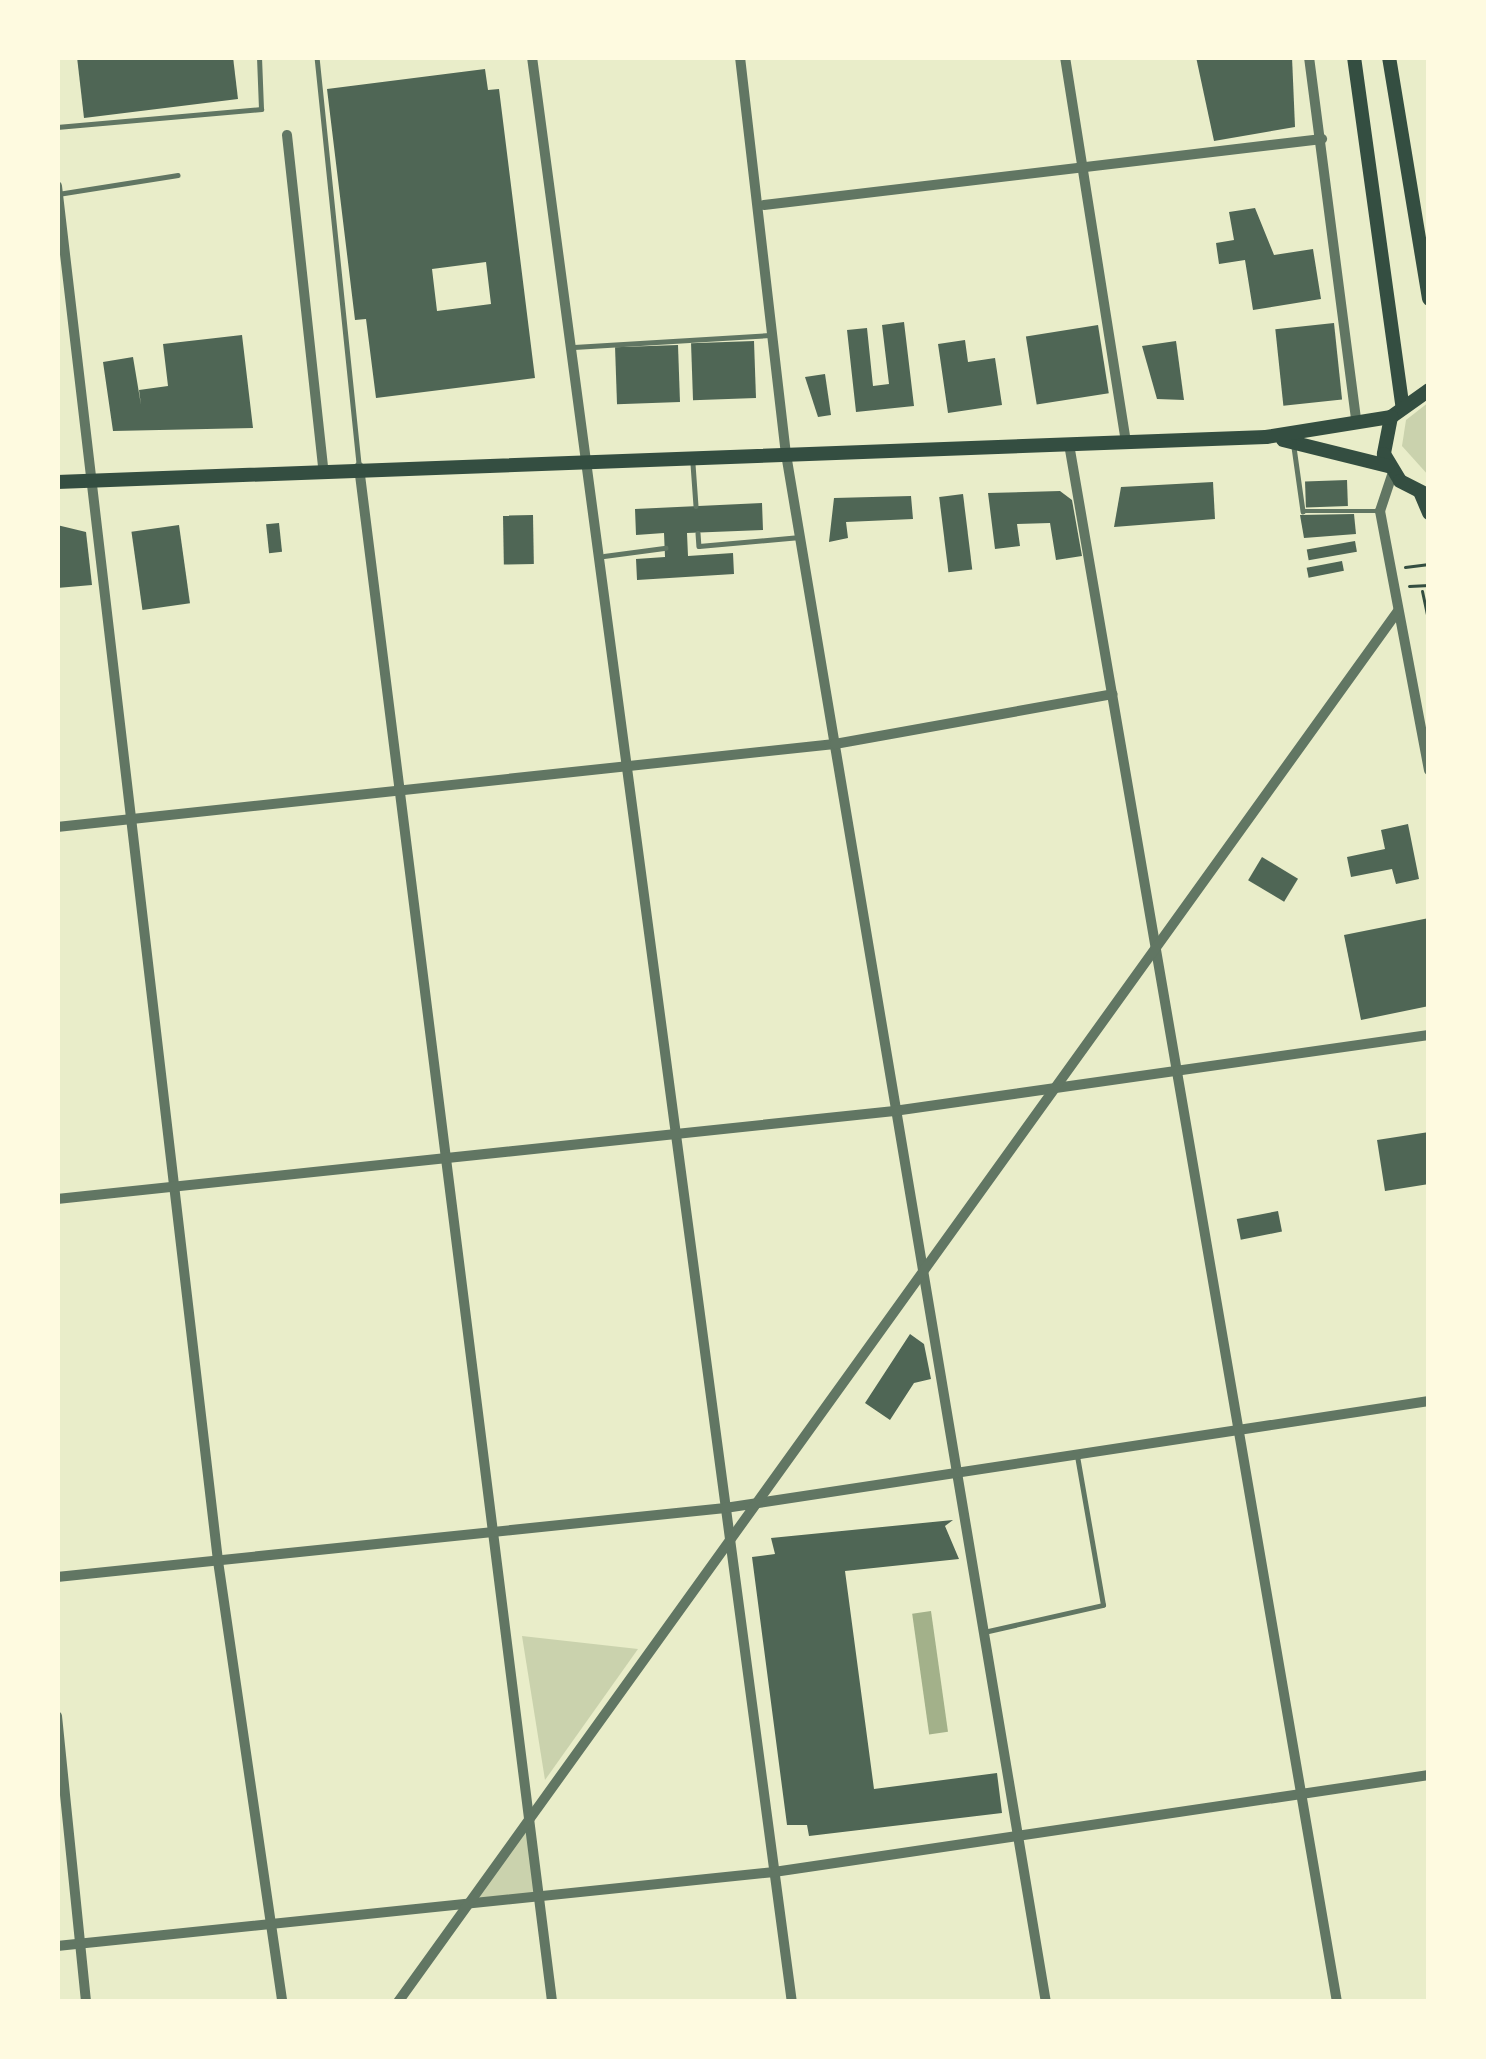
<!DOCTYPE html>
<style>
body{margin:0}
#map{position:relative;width:1486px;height:2059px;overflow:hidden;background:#e9edc9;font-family:"Varela Round",sans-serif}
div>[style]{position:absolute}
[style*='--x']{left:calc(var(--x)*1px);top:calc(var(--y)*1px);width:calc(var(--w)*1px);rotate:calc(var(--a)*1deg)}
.green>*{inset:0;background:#cad2ad}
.water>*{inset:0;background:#a3b18a;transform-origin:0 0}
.building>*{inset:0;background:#4f6655;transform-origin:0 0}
.path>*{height:3px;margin:-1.5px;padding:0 1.5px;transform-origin:1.5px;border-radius:1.5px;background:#344e41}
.service>*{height:4.5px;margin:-2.25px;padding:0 2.25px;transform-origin:2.25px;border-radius:2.25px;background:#617663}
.minor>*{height:10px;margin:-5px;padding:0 5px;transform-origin:5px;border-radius:5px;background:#617663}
.secondary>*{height:14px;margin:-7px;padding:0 7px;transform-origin:7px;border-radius:7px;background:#344e41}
span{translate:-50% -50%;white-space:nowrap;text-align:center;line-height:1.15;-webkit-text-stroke:12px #fefae0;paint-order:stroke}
.frame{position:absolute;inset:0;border:60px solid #fefae0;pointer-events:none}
</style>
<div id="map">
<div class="green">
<i style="clip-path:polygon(1429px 402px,1429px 476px,1402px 446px,1406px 420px)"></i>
<i style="clip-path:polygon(522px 1636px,638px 1649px,545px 1780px)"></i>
<i style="clip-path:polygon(530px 1819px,538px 1896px,469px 1903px)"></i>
</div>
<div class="water">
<i style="left:931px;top:1611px;width:122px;height:19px;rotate:82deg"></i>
</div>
<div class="building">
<i style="clip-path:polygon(77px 57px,233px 57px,238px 99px,84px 118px)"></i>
<i style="clip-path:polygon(1196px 57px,1292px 57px,1295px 127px,1214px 141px)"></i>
<i style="clip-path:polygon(evenodd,485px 69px,488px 90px,499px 89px,535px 378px,376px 398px,366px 319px,355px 320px,327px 89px,485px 69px,486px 262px,491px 304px,437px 311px,432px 269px,486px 262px)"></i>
<i style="clip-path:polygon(1255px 208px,1274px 255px,1313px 249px,1321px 299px,1253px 310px,1245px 260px,1219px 264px,1216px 243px,1234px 240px,1229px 212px)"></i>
<i style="clip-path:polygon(904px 322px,914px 406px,856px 412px,847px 330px,867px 328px,873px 386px,889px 384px,882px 325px)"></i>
<i style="left:1334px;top:323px;width:77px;height:59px;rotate:84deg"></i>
<i style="left:1098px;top:325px;width:69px;height:73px;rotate:81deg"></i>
<i style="clip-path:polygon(242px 335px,253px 428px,113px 431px,103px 362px,133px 357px,141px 405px,139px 390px,168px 386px,163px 344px)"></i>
<i style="clip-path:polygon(965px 340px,968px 362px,995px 358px,1002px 405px,948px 413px,938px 344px)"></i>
<i style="left:754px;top:341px;width:57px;height:63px;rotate:88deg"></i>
<i style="clip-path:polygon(1176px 341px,1184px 400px,1157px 399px,1142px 346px)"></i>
<i style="left:678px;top:345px;width:57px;height:63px;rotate:88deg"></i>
<i style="clip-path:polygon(825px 374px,831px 415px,818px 417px,805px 377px)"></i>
<i style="left:1347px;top:480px;width:26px;height:42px;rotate:88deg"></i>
<i style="clip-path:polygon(1213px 482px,1215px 519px,1114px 527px,1121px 487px)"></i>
<i style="clip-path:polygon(1060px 491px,1072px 500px,1082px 556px,1056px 560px,1050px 523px,1017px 524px,1020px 546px,995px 549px,988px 493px)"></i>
<i style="left:963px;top:494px;width:76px;height:24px;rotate:83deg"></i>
<i style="clip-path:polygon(911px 496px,913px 519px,846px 522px,848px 538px,829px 542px,834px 498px)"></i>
<i style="clip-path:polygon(762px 503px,763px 530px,687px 533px,688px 556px,733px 553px,734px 574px,637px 580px,636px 559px,665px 557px,664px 533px,636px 535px,635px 509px)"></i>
<i style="clip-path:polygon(1354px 514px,1356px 534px,1304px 538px,1300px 515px)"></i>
<i style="left:533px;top:515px;width:49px;height:30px;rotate:89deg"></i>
<i style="left:279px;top:523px;width:29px;height:13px;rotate:84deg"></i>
<i style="clip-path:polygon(57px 525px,86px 532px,92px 585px,57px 588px)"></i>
<i style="left:179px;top:525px;width:79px;height:48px;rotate:82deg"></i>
<i style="left:1355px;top:541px;width:11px;height:49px;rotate:80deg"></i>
<i style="left:1342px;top:561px;width:10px;height:36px;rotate:79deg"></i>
<i style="clip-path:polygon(1408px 824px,1419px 879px,1396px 884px,1392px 869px,1351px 877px,1347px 857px,1385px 849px,1381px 830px)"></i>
<i style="left:1262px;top:857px;width:42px;height:27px;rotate:31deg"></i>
<i style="clip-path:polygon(1429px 918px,1429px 1006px,1361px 1020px,1344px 935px)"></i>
<i style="clip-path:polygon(1429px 1132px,1429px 1184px,1385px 1191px,1377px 1140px)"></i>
<i style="left:1278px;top:1211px;width:21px;height:42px;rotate:79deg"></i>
<i style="clip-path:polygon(910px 1334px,924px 1344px,931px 1379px,914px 1383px,890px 1420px,865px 1403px)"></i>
<i style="clip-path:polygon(953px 1520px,945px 1526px,959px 1559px,845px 1571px,874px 1789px,997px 1773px,1002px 1813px,809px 1836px,807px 1825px,787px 1825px,752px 1557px,775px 1554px,771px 1538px)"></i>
</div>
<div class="path">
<i style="--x:1405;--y:567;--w:24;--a:-7"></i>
<i style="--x:1409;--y:586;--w:20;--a:-3"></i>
<i style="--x:1422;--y:591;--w:33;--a:78"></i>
</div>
<div class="service">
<i style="--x:317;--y:57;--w:408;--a:84.1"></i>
<i style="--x:57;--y:127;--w:205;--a:-5"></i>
<i style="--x:261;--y:109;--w:52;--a:-92.2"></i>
<i style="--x:58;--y:194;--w:121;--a:-9"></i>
<i style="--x:574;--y:347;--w:196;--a:-3.5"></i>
<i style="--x:1294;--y:447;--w:65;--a:82"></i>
<i style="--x:1303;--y:511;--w:77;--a:0"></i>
<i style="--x:693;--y:464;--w:42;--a:85.9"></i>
<i style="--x:698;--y:533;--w:13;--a:86"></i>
<i style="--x:699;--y:546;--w:101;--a:-5.1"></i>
<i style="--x:604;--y:556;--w:62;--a:-7.5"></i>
<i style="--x:984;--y:1632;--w:122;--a:-12.8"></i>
<i style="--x:1103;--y:1605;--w:151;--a:-99.9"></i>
</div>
<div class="minor">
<i style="--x:532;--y:57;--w:1962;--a:82.39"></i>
<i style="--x:740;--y:57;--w:400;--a:83.4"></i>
<i style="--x:786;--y:454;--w:1570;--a:80.47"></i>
<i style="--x:1065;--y:57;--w:390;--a:81"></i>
<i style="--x:1309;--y:57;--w:367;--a:82.6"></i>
<i style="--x:287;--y:135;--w:335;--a:83.8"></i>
<i style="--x:57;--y:186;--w:1384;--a:83.32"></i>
<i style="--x:218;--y:1561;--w:446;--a:81.7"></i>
<i style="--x:764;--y:205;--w:562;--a:-6.75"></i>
<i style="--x:1069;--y:444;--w:1581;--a:80.24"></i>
<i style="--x:359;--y:467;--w:1547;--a:82.83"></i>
<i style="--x:1393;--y:472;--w:41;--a:108.4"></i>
<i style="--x:1380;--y:511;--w:264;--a:79.3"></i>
<i style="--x:57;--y:827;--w:782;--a:-6.09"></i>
<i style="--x:835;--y:744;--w:282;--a:-10.2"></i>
<i style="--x:57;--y:1199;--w:842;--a:-6"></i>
<i style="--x:894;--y:1111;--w:540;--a:-8.09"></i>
<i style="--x:57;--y:1577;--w:672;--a:-5.9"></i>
<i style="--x:725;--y:1508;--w:712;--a:-8.64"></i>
<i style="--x:57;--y:1716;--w:287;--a:84.2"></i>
<i style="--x:57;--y:1946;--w:721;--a:-5.89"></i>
<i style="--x:774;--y:1872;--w:662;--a:-8.42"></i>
<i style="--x:398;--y:2002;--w:1713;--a:-54.29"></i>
</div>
<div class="secondary">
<i style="--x:1354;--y:57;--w:351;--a:82.1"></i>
<i style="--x:1389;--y:57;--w:245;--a:80.6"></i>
<i style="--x:1429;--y:390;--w:47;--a:144.6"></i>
<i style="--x:1391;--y:417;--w:38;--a:101"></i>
<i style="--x:1384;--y:454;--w:31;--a:59"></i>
<i style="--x:1400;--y:481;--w:33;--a:27"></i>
<i style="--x:1283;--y:440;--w:108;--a:13.9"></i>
<i style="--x:57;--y:482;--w:1210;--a:-2.13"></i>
<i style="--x:1266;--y:437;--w:127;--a:-9.1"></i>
<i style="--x:1421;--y:494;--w:21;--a:67"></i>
</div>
<div class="frame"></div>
</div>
